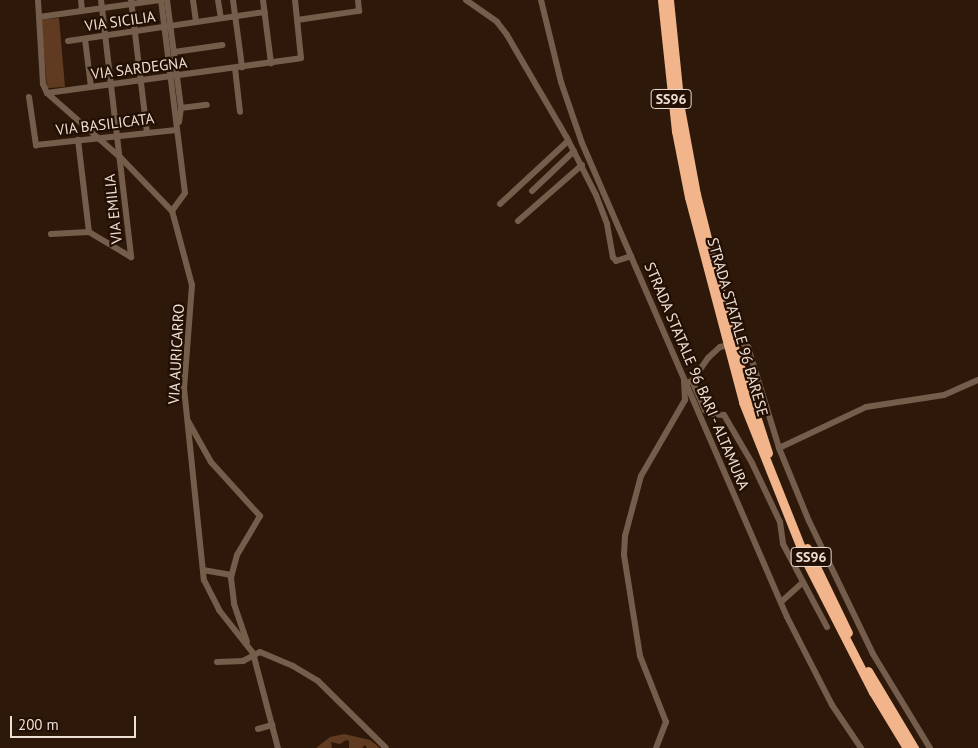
<!DOCTYPE html>
<style>
body{margin:0}
#map{position:relative;width:978px;height:748px;overflow:hidden;background:#2d1809;font-family:"PT Sans",sans-serif}
div>[style]{position:absolute}
[style*='--x']{left:calc(var(--x)*1px);top:calc(var(--y)*1px);width:calc(var(--w)*1px);rotate:calc(var(--a)*1deg)}
.green>*{inset:0;background:#603b21;transform-origin:0 0}
.minor>*{height:6px;margin:-3px;padding:0 3px;transform-origin:3px;border-radius:3px;background:#755d4c}
.highway>*{height:9px;margin:-4.5px;padding:0 4.5px;transform-origin:4.5px;border-radius:4.5px;background:#f2b48b}
span{translate:-50% -50%;white-space:nowrap;text-align:center;line-height:1.15;-webkit-text-stroke:4.5px #230f03;paint-order:stroke}
.shield-label span{padding:1px 4px;background:#230f03;border:1px solid;border-radius:4px;-webkit-text-stroke-width:0}
.shield-label{font-size:14px;color:#eedfd5;font-weight:700}
.street-label{font-size:15px;color:#eedfd5}
.scale{position:absolute;left:10px;top:716px;width:126px;height:22px;box-sizing:border-box;border:2px solid #eedfd5;border-top:0;padding-left:6px;font-size:15px;line-height:18px;white-space:nowrap;color:#eedfd5;-webkit-text-stroke:4px #230f03;paint-order:stroke}
</style>
<div id="map">
<div class="green">
<i style="left:59px;top:18px;width:69px;height:18px;rotate:85deg"></i>
<i style="clip-path:polygon(344px 734px,370px 740px,380px 748px,367px 748px,365px 745px,362px 748px,349px 748px,349px 741px,346px 740px,340px 744px,331px 742px,332px 748px,316px 748px,330px 737px)"></i>
</div>
<div class="minor">
<i style="--x:38;--y:0;--w:84;--a:86.6"></i>
<i style="--x:43;--y:84;--w:10;--a:66"></i>
<i style="--x:47;--y:93;--w:98;--a:41.3"></i>
<i style="--x:121;--y:158;--w:74;--a:46.1"></i>
<i style="--x:172;--y:211;--w:7;--a:74"></i>
<i style="--x:174;--y:218;--w:69;--a:75"></i>
<i style="--x:192;--y:285;--w:103;--a:94.4"></i>
<i style="--x:184;--y:388;--w:193;--a:84.1"></i>
<i style="--x:204;--y:580;--w:34;--a:63"></i>
<i style="--x:219;--y:610;--w:55;--a:51.7"></i>
<i style="--x:253;--y:653;--w:98;--a:75.3"></i>
<i style="--x:81;--y:0;--w:11;--a:85"></i>
<i style="--x:101;--y:0;--w:259;--a:83.3"></i>
<i style="--x:131;--y:0;--w:133;--a:83.1"></i>
<i style="--x:161;--y:0;--w:194;--a:82.9"></i>
<i style="--x:185;--y:193;--w:22;--a:126"></i>
<i style="--x:167;--y:0;--w:109;--a:82.6"></i>
<i style="--x:181;--y:108;--w:14;--a:98"></i>
<i style="--x:193;--y:0;--w:22;--a:82"></i>
<i style="--x:218;--y:0;--w:18;--a:81"></i>
<i style="--x:233;--y:0;--w:68;--a:82.3"></i>
<i style="--x:263;--y:0;--w:64;--a:82.8"></i>
<i style="--x:466;--y:0;--w:38;--a:35"></i>
<i style="--x:497;--y:22;--w:16;--a:52"></i>
<i style="--x:507;--y:35;--w:119;--a:59.8"></i>
<i style="--x:567;--y:138;--w:64;--a:63"></i>
<i style="--x:596;--y:195;--w:31;--a:69"></i>
<i style="--x:607;--y:224;--w:34;--a:80"></i>
<i style="--x:613;--y:257;--w:5;--a:53"></i>
<i style="--x:616;--y:261;--w:16;--a:-18"></i>
<i style="--x:541;--y:0;--w:84;--a:76.3"></i>
<i style="--x:561;--y:82;--w:65;--a:71"></i>
<i style="--x:582;--y:143;--w:516;--a:66.61"></i>
<i style="--x:787;--y:617;--w:99;--a:62.9"></i>
<i style="--x:832;--y:705;--w:52;--a:56"></i>
<i style="--x:39;--y:17;--w:122;--a:-8"></i>
<i style="--x:297;--y:20;--w:63;--a:-8.3"></i>
<i style="--x:359;--y:11;--w:11;--a:-95"></i>
<i style="--x:85;--y:39;--w:48;--a:82.9"></i>
<i style="--x:68;--y:41;--w:199;--a:-8.4"></i>
<i style="--x:174;--y:52;--w:49;--a:-8.3"></i>
<i style="--x:235;--y:68;--w:44;--a:83.5"></i>
<i style="--x:47;--y:93;--w:256;--a:-7.8"></i>
<i style="--x:301;--y:58;--w:58;--a:-95.9"></i>
<i style="--x:29;--y:97;--w:49;--a:81.7"></i>
<i style="--x:36;--y:145;--w:141;--a:-6.1"></i>
<i style="--x:181;--y:108;--w:26;--a:-7"></i>
<i style="--x:532;--y:191;--w:58;--a:-43.6"></i>
<i style="--x:500;--y:204;--w:93;--a:-42.8"></i>
<i style="--x:518;--y:221;--w:85;--a:-41.2"></i>
<i style="--x:89;--y:232;--w:49;--a:30.8"></i>
<i style="--x:51;--y:234;--w:38;--a:-3"></i>
<i style="--x:89;--y:232;--w:93;--a:-96.8"></i>
<i style="--x:692;--y:381;--w:28;--a:-55"></i>
<i style="--x:708;--y:358;--w:16;--a:-43"></i>
<i style="--x:720;--y:347;--w:22;--a:-13"></i>
<i style="--x:741;--y:342;--w:9;--a:36"></i>
<i style="--x:748;--y:347;--w:106;--a:72.9"></i>
<i style="--x:779;--y:448;--w:79;--a:67.7"></i>
<i style="--x:809;--y:521;--w:148;--a:64.3"></i>
<i style="--x:873;--y:654;--w:110;--a:58.8"></i>
<i style="--x:689;--y:382;--w:3;--a:-18"></i>
<i style="--x:692;--y:381;--w:32;--a:66"></i>
<i style="--x:705;--y:410;--w:6;--a:45"></i>
<i style="--x:709;--y:414;--w:15;--a:4"></i>
<i style="--x:724;--y:415;--w:56;--a:59.7"></i>
<i style="--x:752;--y:463;--w:65;--a:64.6"></i>
<i style="--x:780;--y:522;--w:22;--a:82"></i>
<i style="--x:783;--y:544;--w:94;--a:62.1"></i>
<i style="--x:188;--y:421;--w:47;--a:60.7"></i>
<i style="--x:211;--y:462;--w:73;--a:47.8"></i>
<i style="--x:260;--y:516;--w:45;--a:120.5"></i>
<i style="--x:237;--y:555;--w:24;--a:105"></i>
<i style="--x:231;--y:578;--w:26;--a:83"></i>
<i style="--x:234;--y:604;--w:40;--a:71.1"></i>
<i style="--x:779;--y:448;--w:96;--a:-25.2"></i>
<i style="--x:866;--y:407;--w:79;--a:-8.7"></i>
<i style="--x:944;--y:395;--w:37;--a:-24"></i>
<i style="--x:203;--y:570;--w:29;--a:10"></i>
<i style="--x:781;--y:602;--w:28;--a:-42"></i>
<i style="--x:217;--y:662;--w:26;--a:-2"></i>
<i style="--x:243;--y:661;--w:19;--a:-28"></i>
<i style="--x:260;--y:652;--w:36;--a:23"></i>
<i style="--x:293;--y:666;--w:29;--a:31"></i>
<i style="--x:318;--y:681;--w:95;--a:44.6"></i>
<i style="--x:258;--y:729;--w:15;--a:-16"></i>
<i style="--x:656;--y:748;--w:28;--a:-69"></i>
<i style="--x:666;--y:722;--w:71;--a:-111.5"></i>
<i style="--x:640;--y:656;--w:102;--a:-99"></i>
<i style="--x:624;--y:555;--w:19;--a:-87"></i>
<i style="--x:625;--y:536;--w:62;--a:-75.1"></i>
<i style="--x:641;--y:476;--w:88;--a:-59.9"></i>
<i style="--x:685;--y:400;--w:21;--a:-93"></i>
</div>
<div class="highway">
<i style="--x:662;--y:0;--w:132;--a:83.9"></i>
<i style="--x:676;--y:131;--w:67;--a:78.9"></i>
<i style="--x:689;--y:197;--w:212;--a:75.2"></i>
<i style="--x:743;--y:402;--w:173;--a:68.3"></i>
<i style="--x:807;--y:563;--w:145;--a:62.9"></i>
<i style="--x:873;--y:692;--w:66;--a:58.7"></i>
<i style="--x:669;--y:0;--w:109;--a:84.2"></i>
<i style="--x:680;--y:108;--w:87;--a:79.5"></i>
<i style="--x:696;--y:194;--w:165;--a:76"></i>
<i style="--x:736;--y:354;--w:104;--a:72.1"></i>
<i style="--x:807;--y:548;--w:94;--a:64.2"></i>
<i style="--x:868;--y:671;--w:90;--a:59.1"></i>
</div>
<div class="shield-label">
<span style="left:671px;top:99px">SS96</span>
<span style="left:811px;top:557px">SS96</span>
</div>
<div class="street-label">
<span style="left:120px;top:21px;rotate:-8deg">VIA SICILIA</span>
<span style="left:139px;top:68px;rotate:-7deg">VIA SARDEGNA</span>
<span style="left:105px;top:124px;rotate:-7deg">VIA BASILICATA</span>
<span style="left:113px;top:209px;rotate:-96deg">VIA EMILIA</span>
<span style="left:738px;top:327px;rotate:74deg">STRADA STATALE 96 BARESE</span>
<span style="left:176px;top:354px;rotate:-87deg">VIA AURICARRO</span>
<span style="left:697px;top:376px;rotate:67deg">STRADA STATALE 96 BARI - ALTAMURA</span>
</div>
<div class="scale">200 m</div>
</div>
